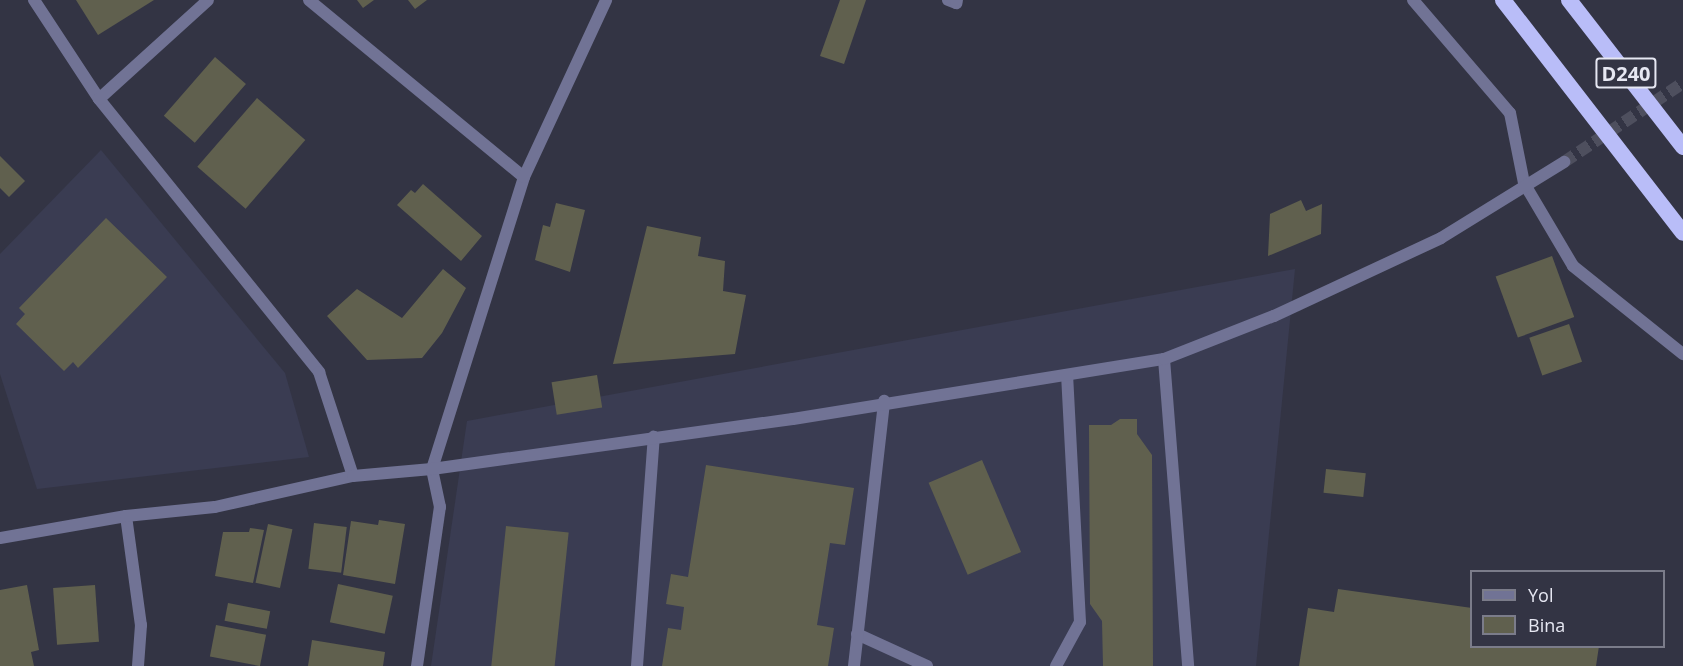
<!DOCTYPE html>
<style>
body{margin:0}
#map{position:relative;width:1683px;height:666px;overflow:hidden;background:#333444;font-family:"Open Sans",sans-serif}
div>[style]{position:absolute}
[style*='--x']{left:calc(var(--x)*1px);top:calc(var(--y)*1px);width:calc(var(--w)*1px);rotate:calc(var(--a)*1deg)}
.built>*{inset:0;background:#3a3c52}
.building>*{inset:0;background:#60604e;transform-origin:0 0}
.tertiary-tunnel>*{height:12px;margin-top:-6px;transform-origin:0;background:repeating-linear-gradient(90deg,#4e4f5e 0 12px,transparent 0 18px)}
.service>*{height:12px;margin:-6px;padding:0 6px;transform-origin:6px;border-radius:6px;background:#717395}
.minor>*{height:12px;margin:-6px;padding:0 6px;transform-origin:6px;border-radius:6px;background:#717395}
.tertiary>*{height:12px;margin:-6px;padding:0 6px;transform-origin:6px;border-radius:6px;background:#717395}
.trunk>*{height:16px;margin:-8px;padding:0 8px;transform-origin:8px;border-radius:8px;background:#b9bdf8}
span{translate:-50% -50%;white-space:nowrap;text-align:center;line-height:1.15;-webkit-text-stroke:6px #333444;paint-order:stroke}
.shield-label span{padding:2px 4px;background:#333444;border:2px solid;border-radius:4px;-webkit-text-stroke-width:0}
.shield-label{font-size:20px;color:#e6e7f2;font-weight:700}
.legend{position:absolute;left:1470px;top:570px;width:195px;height:78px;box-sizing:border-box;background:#333444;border:2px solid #7b7c8a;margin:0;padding:8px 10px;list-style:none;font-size:18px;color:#e6e7f2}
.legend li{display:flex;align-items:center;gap:12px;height:30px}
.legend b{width:30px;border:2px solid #7b7c8a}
</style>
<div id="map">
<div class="built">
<i style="clip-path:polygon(101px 150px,285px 373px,309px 457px,37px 489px,0 374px,0 254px)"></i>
<i style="clip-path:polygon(1295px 269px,1256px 666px,431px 666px,467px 421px)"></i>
</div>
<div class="building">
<i style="clip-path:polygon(76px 0,154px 0,98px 35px)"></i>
<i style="clip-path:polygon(357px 0,374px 0,363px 8px)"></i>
<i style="clip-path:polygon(408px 0,427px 0,415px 9px)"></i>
<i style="clip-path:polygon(840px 0,866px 0,844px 64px,820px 56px)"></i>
<i style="left:215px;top:57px;width:41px;height:78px;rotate:41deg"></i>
<i style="left:257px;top:98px;width:64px;height:91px;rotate:41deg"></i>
<i style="clip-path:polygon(0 156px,25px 181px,9px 197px,0 188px)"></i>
<i style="clip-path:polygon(423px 184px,482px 236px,461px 261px,397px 205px,411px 190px,415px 193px)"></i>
<i style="clip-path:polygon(1301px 200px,1306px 211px,1322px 204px,1321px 234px,1268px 256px,1270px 214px)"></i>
<i style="clip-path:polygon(556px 203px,585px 210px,570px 272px,535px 260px,543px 225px,550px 227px)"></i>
<i style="clip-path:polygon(106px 218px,167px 277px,78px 368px,73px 362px,64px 371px,16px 324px,25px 314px,19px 308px)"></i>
<i style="clip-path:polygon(647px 226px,701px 237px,698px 256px,725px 261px,723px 291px,746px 295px,735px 354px,613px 364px)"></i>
<i style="left:1552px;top:256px;width:65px;height:60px;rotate:70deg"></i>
<i style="clip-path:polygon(443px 269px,466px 288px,442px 333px,422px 358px,367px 360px,327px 316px,357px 289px,402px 318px)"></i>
<i style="left:1569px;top:324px;width:40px;height:42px;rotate:71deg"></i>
<i style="left:597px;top:375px;width:33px;height:46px;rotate:81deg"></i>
<i style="clip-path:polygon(1120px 419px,1137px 419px,1137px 434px,1152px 455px,1153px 666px,1103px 666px,1102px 621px,1090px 604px,1089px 425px,1111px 425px)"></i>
<i style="left:982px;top:460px;width:100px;height:58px;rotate:67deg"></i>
<i style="clip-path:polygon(706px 465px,854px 488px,845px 545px,830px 543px,817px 625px,834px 628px,828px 666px,662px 666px,668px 628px,681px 630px,684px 607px,666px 604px,671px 574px,688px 577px)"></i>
<i style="left:1326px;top:469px;width:40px;height:24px;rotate:6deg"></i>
<i style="clip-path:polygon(379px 520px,405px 524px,395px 584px,343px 575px,351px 521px,378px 525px)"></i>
<i style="left:314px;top:523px;width:33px;height:46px;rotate:7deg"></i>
<i style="left:268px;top:524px;width:25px;height:60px;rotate:12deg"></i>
<i style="left:506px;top:526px;width:63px;height:141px;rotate:6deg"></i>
<i style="clip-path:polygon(250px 528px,264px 530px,253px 583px,215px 576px,223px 532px,249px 532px)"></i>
<i style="left:338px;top:584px;width:56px;height:39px;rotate:12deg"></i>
<i style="clip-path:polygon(27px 585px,39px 650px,31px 652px,34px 666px,0 666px,0 590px)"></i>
<i style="left:95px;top:585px;width:57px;height:42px;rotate:86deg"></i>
<i style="clip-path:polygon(1338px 589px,1472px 608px,1472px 646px,1599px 646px,1596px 666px,1299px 666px,1308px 608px,1334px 612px)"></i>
<i style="left:228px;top:603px;width:43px;height:18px;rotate:11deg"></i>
<i style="left:216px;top:625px;width:51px;height:32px;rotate:11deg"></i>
<i style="clip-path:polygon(312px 640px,385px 652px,383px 666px,308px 666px)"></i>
</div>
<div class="tertiary-tunnel">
<i style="--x:1564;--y:162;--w:143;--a:-33.6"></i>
</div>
<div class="service">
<i style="--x:1524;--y:183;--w:96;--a:59.4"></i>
<i style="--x:1573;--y:266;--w:141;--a:38.7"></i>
</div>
<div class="minor">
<i style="--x:34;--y:0;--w:118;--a:56.7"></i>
<i style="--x:99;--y:99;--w:351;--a:51.1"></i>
<i style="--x:319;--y:372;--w:109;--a:71.9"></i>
<i style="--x:309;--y:0;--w:278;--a:39.5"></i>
<i style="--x:948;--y:0;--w:9;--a:21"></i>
<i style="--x:956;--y:3;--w:3;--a:-72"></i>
<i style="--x:1413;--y:0;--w:149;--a:49.4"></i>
<i style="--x:1510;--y:113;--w:71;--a:78.7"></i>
<i style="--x:99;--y:99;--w:147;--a:-42.2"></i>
<i style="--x:1164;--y:359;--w:308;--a:85.5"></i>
<i style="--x:126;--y:516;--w:110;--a:82.2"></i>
<i style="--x:141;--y:625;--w:41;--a:94.2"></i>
<i style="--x:857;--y:634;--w:77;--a:24.6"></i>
<i style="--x:417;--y:666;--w:161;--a:-81.8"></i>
<i style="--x:440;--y:507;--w:39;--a:-102"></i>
<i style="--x:432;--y:469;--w:306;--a:-72.5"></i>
<i style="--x:524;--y:177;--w:195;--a:-65.1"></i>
<i style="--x:637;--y:666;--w:230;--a:-85.8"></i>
<i style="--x:854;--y:666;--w:267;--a:-83.5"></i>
<i style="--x:1056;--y:666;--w:50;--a:-61.4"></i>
<i style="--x:1080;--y:622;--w:247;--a:-93"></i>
</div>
<div class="tertiary">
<i style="--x:0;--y:538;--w:128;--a:-9.9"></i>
<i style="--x:126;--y:516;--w:89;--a:-5.8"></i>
<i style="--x:215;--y:507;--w:141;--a:-12.7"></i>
<i style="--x:353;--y:476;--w:79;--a:-5.1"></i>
<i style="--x:432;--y:469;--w:364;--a:-7.9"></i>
<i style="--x:793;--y:419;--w:376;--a:-9.2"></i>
<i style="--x:1164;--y:359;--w:118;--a:-21.4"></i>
<i style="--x:1274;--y:316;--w:184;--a:-25"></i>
<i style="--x:1441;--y:238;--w:145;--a:-31.7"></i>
</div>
<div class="trunk">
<i style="--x:1503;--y:0;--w:294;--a:52.3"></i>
<i style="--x:1569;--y:0;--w:186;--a:52.2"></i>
</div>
<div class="shield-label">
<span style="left:1626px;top:73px">D240</span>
</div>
<ul class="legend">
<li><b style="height:8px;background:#717395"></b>Yol</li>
<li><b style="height:16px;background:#60604e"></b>Bina</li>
</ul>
</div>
